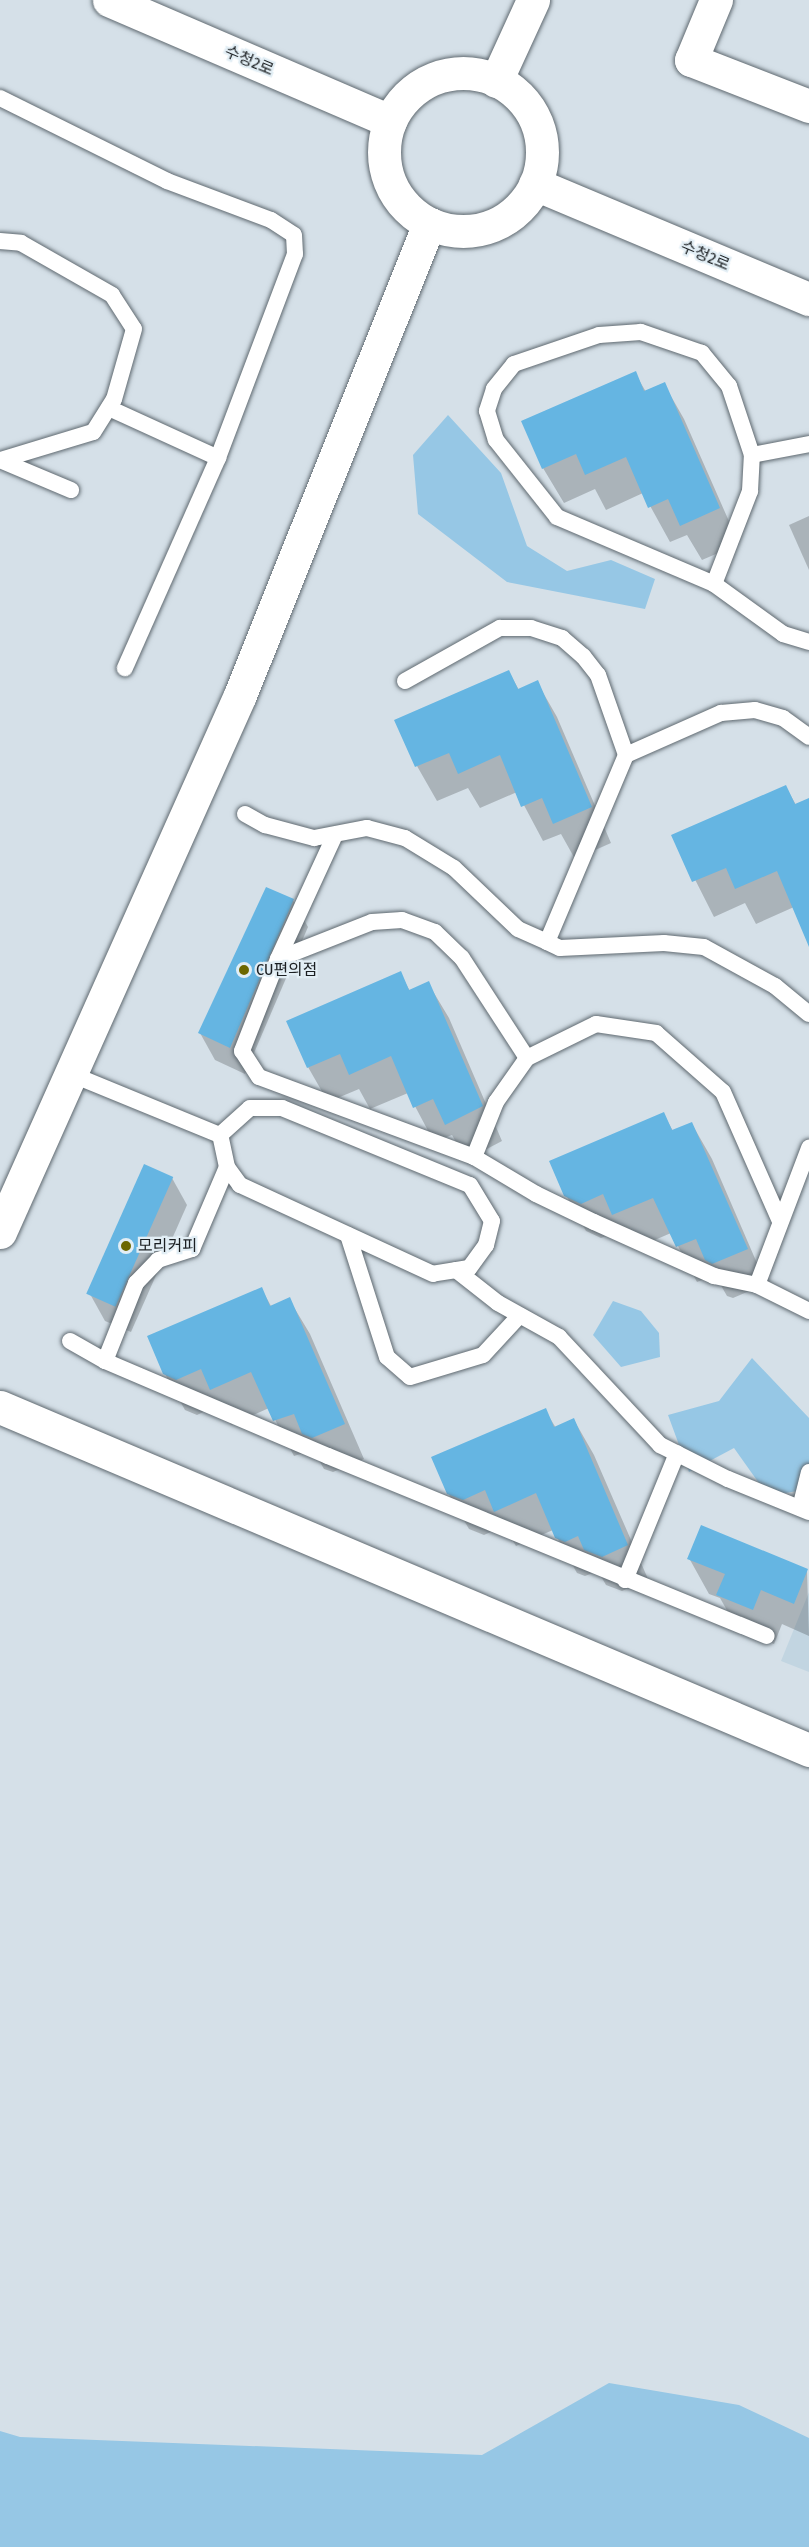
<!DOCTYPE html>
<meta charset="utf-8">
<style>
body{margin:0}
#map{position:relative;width:809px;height:2547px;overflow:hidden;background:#d5e0e8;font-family:"Fira Sans Condensed","Noto Sans KR",sans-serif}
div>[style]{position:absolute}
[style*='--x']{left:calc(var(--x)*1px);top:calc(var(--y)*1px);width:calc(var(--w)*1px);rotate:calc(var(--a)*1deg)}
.built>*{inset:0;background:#c2d5e1}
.green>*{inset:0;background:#96c7e5}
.shadow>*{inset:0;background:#0003}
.building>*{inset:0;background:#65b5e2;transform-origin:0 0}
.roads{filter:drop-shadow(0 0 2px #5f6970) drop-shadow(0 0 2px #5f6970)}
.lane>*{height:16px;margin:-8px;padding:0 8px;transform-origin:8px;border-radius:8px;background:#fff}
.street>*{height:33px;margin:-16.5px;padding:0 16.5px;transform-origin:16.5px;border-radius:16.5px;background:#fff}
.street>.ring{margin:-16.5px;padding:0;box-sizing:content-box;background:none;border:33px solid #fff;border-radius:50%}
.dots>*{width:16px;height:16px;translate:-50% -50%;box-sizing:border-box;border:3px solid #e2eef5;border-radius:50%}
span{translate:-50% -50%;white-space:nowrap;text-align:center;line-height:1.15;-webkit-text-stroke:4.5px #e2eef5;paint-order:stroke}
.street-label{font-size:16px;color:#1b1f22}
.poi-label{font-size:16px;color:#1b1f22}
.left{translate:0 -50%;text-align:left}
</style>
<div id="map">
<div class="built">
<i style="clip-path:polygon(809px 1592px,809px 1672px,781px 1661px)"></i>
</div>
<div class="green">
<i style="clip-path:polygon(448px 415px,501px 473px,527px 546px,567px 571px,611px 560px,655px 579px,645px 609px,507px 582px,418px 514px,413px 455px)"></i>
<i style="clip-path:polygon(613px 1301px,641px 1311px,659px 1333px,660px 1357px,621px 1367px,593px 1335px)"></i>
<i style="clip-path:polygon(752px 1358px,809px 1418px,809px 1489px,768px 1496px,734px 1448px,689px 1472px,668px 1415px,719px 1401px)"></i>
<i style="clip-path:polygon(609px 2383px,739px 2405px,809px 2438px,809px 2547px,0 2547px,0 2431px,20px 2437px,482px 2455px)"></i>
</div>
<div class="shadow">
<i style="clip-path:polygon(635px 373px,646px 392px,664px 384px,684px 419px,739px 544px,702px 560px,687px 535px,670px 542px,643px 493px,606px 510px,595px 489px,564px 503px,543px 468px)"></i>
<i style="clip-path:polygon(809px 516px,809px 570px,789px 525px)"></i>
<i style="clip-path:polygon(509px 672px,519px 690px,537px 682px,557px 717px,611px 843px,575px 859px,561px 834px,543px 841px,517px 792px,480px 808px,468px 788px,437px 801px,417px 766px)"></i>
<i style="clip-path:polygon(786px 787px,796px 805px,809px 800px,809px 938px,794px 907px,756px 924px,745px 903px,714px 917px,673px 836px)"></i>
<i style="clip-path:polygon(293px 900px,308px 927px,245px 1074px,215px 1060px,200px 1033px)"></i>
<i style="clip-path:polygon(400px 973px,410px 991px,428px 983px,449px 1018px,502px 1141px,466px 1160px,452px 1135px,434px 1142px,408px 1093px,370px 1109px,359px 1089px,328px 1102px,308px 1067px)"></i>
<i style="clip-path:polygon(663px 1113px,673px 1131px,692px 1124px,712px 1159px,766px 1284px,733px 1298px,727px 1296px,715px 1275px,697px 1282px,671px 1233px,634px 1249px,623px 1230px,601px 1238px,586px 1231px,566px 1195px)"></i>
<i style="clip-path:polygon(172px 1178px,187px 1205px,131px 1332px,105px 1321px,90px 1294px)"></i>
<i style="clip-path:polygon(261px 1288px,271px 1306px,289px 1299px,310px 1334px,364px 1459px,333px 1472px,324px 1469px,313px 1450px,294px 1456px,269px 1408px,231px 1425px,220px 1404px,197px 1415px,185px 1410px,165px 1374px)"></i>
<i style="clip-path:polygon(545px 1410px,556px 1428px,574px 1420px,594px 1455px,648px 1579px,622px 1591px,606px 1585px,598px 1571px,585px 1576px,577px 1573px,553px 1530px,516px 1546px,504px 1526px,484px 1535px,469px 1529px,448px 1493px)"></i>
<i style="clip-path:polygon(689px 1558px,807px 1570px,809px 1636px,782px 1624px,774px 1644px,738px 1630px,720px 1598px,709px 1594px)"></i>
</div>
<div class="building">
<i style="clip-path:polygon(636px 371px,644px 391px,665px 382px,720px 508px,680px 526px,668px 499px,648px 508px,626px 457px,585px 475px,576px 454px,542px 469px,521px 421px)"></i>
<i style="clip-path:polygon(509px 670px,518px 689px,538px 680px,592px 807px,553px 824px,542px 798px,521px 807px,500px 755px,458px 774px,449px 753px,415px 767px,394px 720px)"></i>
<i style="clip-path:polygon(786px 785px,795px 804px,809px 798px,809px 947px,777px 871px,735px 889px,726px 868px,692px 882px,671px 835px)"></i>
<i style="clip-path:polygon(266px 887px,294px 899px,230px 1048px,198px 1033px)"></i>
<i style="clip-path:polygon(401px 971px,409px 990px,429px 981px,483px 1106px,445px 1125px,433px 1099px,413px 1108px,391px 1056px,349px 1075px,340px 1054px,307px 1068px,286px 1021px)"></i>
<i style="clip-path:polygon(664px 1112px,672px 1130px,692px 1122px,748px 1249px,712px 1264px,705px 1260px,696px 1239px,676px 1247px,653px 1198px,612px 1215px,603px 1194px,581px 1204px,564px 1196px,549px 1161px)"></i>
<i style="left:144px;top:1164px;width:32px;height:142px;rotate:24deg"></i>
<i style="clip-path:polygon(262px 1287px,270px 1306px,290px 1297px,345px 1424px,312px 1438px,302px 1434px,294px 1414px,273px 1421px,251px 1372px,210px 1390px,201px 1369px,176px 1380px,163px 1374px,147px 1336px)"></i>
<i style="clip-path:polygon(546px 1408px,554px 1427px,574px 1418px,628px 1545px,602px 1557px,584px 1550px,578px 1536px,565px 1542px,555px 1538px,536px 1493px,494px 1512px,485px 1490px,463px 1500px,447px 1494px,431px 1457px)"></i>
<i style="clip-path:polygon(701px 1525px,808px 1569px,794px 1604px,761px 1590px,753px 1610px,716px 1595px,725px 1574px,687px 1559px)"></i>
</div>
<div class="roads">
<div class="lane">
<i style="--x:0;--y:98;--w:186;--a:26.4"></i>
<i style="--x:167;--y:181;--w:111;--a:20.6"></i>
<i style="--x:271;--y:220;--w:27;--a:33"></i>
<i style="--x:294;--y:235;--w:19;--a:87"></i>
<i style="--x:295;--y:254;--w:218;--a:110.7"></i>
<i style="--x:218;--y:458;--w:230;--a:113.9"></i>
<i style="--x:0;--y:241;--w:21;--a:5"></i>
<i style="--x:21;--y:243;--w:105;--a:29.7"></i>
<i style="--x:112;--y:295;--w:40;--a:57.1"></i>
<i style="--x:134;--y:329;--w:73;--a:105.9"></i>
<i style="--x:114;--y:399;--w:39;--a:122"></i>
<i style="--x:93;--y:432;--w:97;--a:163.2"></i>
<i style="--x:109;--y:408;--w:120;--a:24.6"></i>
<i style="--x:752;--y:455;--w:58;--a:-10.9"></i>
<i style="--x:2;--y:461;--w:75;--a:22.8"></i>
<i style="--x:714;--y:584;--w:100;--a:-68.8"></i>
<i style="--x:750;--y:491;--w:36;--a:-87"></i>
<i style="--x:752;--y:455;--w:73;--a:-108.4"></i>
<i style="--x:729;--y:386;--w:43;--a:-129.3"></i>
<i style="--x:702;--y:353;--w:65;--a:-161"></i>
<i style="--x:641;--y:332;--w:42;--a:175.9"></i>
<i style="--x:599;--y:335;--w:90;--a:161.2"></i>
<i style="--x:514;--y:364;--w:32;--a:129"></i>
<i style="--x:494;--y:389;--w:23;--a:108"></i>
<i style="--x:487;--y:411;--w:30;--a:73"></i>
<i style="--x:496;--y:440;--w:98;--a:51.6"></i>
<i style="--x:557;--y:517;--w:171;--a:23.1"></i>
<i style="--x:714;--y:584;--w:85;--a:35.9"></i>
<i style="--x:783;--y:634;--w:27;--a:17"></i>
<i style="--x:405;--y:681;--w:109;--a:-29.2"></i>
<i style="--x:500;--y:628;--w:31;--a:0"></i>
<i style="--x:531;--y:628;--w:33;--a:18"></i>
<i style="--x:562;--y:638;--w:28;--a:41"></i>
<i style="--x:583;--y:656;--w:24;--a:52"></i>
<i style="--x:598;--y:675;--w:85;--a:70.7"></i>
<i style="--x:626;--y:755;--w:203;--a:112.9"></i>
<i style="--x:626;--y:755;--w:104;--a:-23.9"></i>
<i style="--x:721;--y:713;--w:34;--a:-5"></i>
<i style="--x:755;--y:710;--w:29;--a:16"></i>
<i style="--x:783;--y:718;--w:32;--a:36"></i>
<i style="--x:245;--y:814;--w:23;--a:29"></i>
<i style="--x:265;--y:825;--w:51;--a:14.9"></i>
<i style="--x:314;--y:838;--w:54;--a:-10.7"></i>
<i style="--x:367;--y:828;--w:39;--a:15"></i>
<i style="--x:405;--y:838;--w:57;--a:31.5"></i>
<i style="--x:454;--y:868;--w:88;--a:43.6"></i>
<i style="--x:518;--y:929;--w:32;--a:24"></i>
<i style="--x:547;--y:942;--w:14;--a:25"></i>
<i style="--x:560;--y:948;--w:104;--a:-2.8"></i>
<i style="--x:664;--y:943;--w:40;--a:5.7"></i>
<i style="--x:704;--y:947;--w:81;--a:28.8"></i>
<i style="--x:775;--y:986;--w:44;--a:39.5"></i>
<i style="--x:334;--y:837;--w:134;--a:114.7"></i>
<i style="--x:278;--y:959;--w:99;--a:111.4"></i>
<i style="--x:242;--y:1051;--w:31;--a:57"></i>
<i style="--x:259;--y:1077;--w:229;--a:20.4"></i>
<i style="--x:474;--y:1157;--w:72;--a:30.8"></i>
<i style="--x:536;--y:1194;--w:64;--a:25.8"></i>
<i style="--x:594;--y:1222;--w:132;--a:24.2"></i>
<i style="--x:714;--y:1276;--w:44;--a:11.8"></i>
<i style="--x:757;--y:1285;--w:58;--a:26.6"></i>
<i style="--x:278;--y:959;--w:101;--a:-21.5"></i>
<i style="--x:372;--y:922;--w:30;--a:-4"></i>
<i style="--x:402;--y:920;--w:35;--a:20"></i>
<i style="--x:435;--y:932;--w:37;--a:44"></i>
<i style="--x:462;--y:958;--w:119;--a:57"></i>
<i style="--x:71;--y:1074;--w:161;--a:22.3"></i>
<i style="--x:250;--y:1108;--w:32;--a:0"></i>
<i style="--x:282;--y:1108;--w:203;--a:22.3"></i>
<i style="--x:470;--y:1185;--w:42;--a:58.6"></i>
<i style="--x:492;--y:1221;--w:25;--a:104"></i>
<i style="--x:486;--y:1245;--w:29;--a:126"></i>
<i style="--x:469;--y:1268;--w:36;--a:171"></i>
<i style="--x:433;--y:1274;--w:213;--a:-155.2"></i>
<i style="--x:240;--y:1185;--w:22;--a:-126"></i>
<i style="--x:227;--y:1167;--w:33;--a:-102"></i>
<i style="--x:220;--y:1135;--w:40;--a:-42"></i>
<i style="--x:474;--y:1157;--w:59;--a:-68.2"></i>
<i style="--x:496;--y:1102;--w:54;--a:-54.8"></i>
<i style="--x:527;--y:1058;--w:77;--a:-26.2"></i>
<i style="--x:596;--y:1024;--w:61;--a:8.5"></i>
<i style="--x:656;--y:1033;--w:89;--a:41.4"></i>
<i style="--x:723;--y:1092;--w:141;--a:66.2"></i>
<i style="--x:348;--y:1235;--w:128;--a:72.3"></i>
<i style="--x:387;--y:1357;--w:30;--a:41"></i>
<i style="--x:410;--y:1377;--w:76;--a:-16.8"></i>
<i style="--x:483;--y:1355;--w:54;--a:-47.2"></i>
<i style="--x:456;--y:1270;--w:53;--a:38.2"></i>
<i style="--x:498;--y:1303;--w:70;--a:29.1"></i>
<i style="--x:559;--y:1337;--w:148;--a:46.9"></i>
<i style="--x:660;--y:1445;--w:76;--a:26.6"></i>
<i style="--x:728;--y:1479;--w:87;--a:22.2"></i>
<i style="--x:757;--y:1285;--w:147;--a:-69.2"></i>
<i style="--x:70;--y:1341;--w:40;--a:29.7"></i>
<i style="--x:105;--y:1361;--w:242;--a:23.1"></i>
<i style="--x:328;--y:1456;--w:474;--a:22.3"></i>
<i style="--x:105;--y:1361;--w:84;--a:-68.3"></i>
<i style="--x:136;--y:1283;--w:32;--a:-46"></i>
<i style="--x:158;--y:1260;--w:36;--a:-18"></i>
<i style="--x:192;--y:1249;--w:89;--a:-66.9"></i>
<i style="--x:800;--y:1508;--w:37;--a:-76"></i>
<i style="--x:625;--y:1580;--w:137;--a:-67.7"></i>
</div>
<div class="street">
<i style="--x:109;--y:0;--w:306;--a:23.3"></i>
<i style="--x:716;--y:0;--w:65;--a:112.6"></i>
<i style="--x:691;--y:60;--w:127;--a:21.3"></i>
<i class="ring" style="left:384px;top:73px;width:125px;height:125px"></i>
<i style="--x:496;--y:81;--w:89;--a:-65.4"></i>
<i style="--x:535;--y:184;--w:297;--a:22.8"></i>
<i style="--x:0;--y:1232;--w:588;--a:-65.92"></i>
<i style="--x:240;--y:695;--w:508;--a:-68.14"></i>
<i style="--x:0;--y:1407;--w:879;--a:22.98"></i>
</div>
</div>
<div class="dots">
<i style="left:244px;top:970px;background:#6c6801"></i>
<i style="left:126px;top:1246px;background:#6c6801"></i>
</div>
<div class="street-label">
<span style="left:249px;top:61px;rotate:23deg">수청2로</span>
<span style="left:705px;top:256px;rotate:23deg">수청2로</span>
</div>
<div class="poi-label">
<span class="left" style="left:256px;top:970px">CU편의점</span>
<span class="left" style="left:138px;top:1246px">모리커피</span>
</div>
</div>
